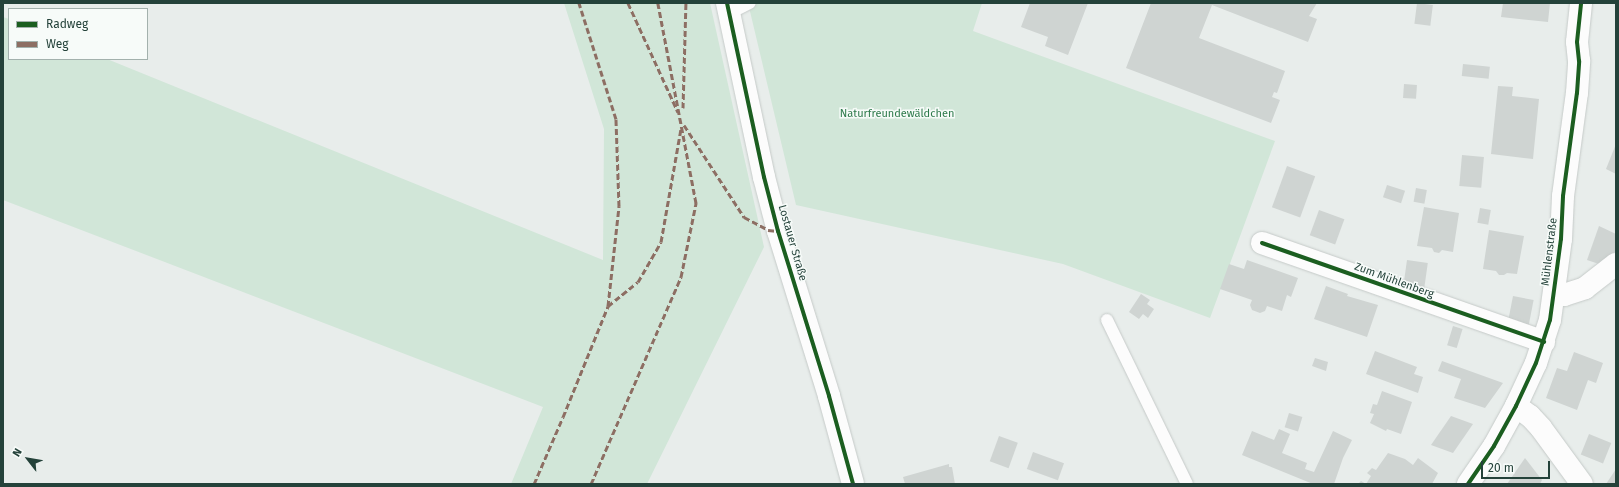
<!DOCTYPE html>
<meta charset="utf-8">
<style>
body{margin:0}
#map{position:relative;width:1619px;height:487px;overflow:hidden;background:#e8edeb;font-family:"Fira Sans",sans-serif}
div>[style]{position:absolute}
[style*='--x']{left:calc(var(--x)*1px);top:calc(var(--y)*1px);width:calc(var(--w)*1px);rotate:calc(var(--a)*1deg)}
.green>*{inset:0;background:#d1e6d8}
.building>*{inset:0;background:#cfd4d2;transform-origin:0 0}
.roads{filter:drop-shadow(0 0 1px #c5cac8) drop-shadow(0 0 1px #c5cac8)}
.lane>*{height:12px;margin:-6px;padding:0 6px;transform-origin:6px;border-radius:6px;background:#fcfcfc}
.street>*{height:22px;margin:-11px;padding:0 11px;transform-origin:11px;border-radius:11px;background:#fcfcfc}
.quiet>*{height:3px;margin-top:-1.5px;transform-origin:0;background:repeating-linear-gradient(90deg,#8d6e63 0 6px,transparent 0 9px)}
.cycleway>*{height:4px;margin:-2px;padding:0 2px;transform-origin:2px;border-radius:2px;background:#1b5e20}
span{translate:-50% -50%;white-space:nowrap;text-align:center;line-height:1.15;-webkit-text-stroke:3px #f7fbf9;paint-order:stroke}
.park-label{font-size:11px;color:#2d7a4b}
.street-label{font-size:11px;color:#24423a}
.frame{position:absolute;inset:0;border:4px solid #24423a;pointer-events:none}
.legend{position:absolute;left:8px;top:8px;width:140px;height:52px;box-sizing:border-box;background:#f7fbf9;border:1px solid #a3b1ad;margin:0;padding:5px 7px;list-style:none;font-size:12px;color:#24423a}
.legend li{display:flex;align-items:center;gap:8px;height:20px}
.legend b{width:20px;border:1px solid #a3b1ad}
.north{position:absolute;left:8px;top:439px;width:40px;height:40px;-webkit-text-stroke:3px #f7fbf9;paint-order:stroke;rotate:301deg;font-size:11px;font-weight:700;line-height:16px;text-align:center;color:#24423a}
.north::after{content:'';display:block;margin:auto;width:14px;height:18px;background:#24423a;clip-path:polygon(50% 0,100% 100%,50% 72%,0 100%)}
.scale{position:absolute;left:1481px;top:461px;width:69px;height:18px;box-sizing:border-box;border:2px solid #24423a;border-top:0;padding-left:5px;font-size:12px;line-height:14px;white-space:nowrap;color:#24423a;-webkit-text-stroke:3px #f7fbf9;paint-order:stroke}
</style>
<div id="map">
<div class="green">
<i style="clip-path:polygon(564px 3px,710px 3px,764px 247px,647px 484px,511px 484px,543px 407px,3px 200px,3px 17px,9px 19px,9px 59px,107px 59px,603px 260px,604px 129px)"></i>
<i style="clip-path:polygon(748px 3px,982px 3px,973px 31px,1275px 141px,1210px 318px,1063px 264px,796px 205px)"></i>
</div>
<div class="building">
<i style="clip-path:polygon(1030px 3px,1088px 3px,1068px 55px,1045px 46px,1048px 37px,1021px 27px)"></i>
<i style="clip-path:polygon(1151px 3px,1317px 3px,1309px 16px,1317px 19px,1308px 42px,1212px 5px,1199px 38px,1285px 71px,1277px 93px,1274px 92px,1272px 97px,1280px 100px,1271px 123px,1126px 68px)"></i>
<i style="left:1417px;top:3px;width:16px;height:21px;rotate:7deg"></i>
<i style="clip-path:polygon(1503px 3px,1550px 3px,1548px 22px,1501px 17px)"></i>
<i style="left:1463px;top:64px;width:27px;height:12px;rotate:6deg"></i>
<i style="left:1404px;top:84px;width:13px;height:14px;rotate:4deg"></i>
<i style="clip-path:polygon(1498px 86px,1513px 87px,1512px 96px,1539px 99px,1533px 159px,1491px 154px)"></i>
<i style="clip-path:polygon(1616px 144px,1616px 174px,1606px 169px)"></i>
<i style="left:1462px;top:155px;width:22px;height:31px;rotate:5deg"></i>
<i style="left:1287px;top:166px;width:30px;height:44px;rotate:20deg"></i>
<i style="left:1387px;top:185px;width:19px;height:13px;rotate:18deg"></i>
<i style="left:1416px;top:188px;width:11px;height:14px;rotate:10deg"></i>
<i style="clip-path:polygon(1424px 207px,1459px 213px,1453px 252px,1442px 250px,1439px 253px,1434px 252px,1432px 248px,1417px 246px)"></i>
<i style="left:1480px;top:208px;width:11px;height:15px;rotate:10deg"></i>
<i style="left:1319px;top:210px;width:27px;height:27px;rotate:20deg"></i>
<i style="clip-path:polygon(1599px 226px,1616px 234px,1616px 251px,1599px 264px,1587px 260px)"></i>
<i style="clip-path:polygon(1489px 230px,1524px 236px,1517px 274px,1507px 273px,1504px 275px,1499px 275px,1496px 271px,1483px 269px)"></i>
<i style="clip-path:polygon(1247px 260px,1298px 278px,1291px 297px,1287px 295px,1282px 311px,1267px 306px,1265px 311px,1260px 313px,1252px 310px,1250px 305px,1252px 300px,1220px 289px,1229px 264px,1244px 269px)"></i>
<i style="left:1407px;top:260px;width:21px;height:24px;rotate:8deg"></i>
<i style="clip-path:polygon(1326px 286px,1348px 294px,1347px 296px,1378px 305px,1367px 337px,1314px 319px)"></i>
<i style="clip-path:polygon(1141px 294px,1150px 300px,1147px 304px,1154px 309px,1148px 318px,1143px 314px,1139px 319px,1129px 312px)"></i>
<i style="left:1513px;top:296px;width:21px;height:25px;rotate:11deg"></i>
<i style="left:1453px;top:326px;width:10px;height:20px;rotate:17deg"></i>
<i style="clip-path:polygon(1375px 351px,1417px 367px,1414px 374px,1423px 377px,1418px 393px,1366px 374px)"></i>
<i style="clip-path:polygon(1574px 352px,1603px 363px,1596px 383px,1588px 380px,1577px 410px,1546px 398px,1557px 368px,1567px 371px)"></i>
<i style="clip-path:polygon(1315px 358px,1328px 362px,1326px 371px,1312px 366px)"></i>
<i style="clip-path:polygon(1442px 361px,1503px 383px,1485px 408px,1454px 398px,1461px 379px,1438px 371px)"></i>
<i style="clip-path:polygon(1382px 391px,1412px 402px,1401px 434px,1387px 429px,1386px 431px,1370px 423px,1374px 414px,1370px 413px,1373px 404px,1377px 405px)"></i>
<i style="left:1289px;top:413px;width:14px;height:15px;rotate:17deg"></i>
<i style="clip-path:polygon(1451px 416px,1473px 424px,1453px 453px,1431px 445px)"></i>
<i style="clip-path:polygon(1279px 429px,1290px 434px,1282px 453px,1307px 463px,1305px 469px,1314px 472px,1333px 431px,1352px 440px,1343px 458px,1334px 484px,1313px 484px,1242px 455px,1252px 431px,1274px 440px)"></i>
<i style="left:1589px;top:434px;width:24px;height:22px;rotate:22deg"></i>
<i style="left:999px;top:436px;width:20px;height:27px;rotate:20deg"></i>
<i style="left:1033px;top:452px;width:33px;height:18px;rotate:20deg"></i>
<i style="clip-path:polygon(1388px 453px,1405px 459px,1413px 465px,1418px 458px,1438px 473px,1432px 484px,1358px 484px,1361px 481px,1366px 484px,1371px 476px,1367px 473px,1372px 468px,1376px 470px)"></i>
<i style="clip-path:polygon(1525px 458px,1542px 480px,1540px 484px,1507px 484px)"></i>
<i style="clip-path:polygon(949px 464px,949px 467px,952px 467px,955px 484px,905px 484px,903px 477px)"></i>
<i style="clip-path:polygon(1616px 469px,1616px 484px,1606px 484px)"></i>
</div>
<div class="roads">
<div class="lane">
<i style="--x:730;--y:13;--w:22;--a:-27"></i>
<i style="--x:1107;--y:320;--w:182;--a:64"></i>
</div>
<div class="street">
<i style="--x:727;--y:3;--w:178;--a:78"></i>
<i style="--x:764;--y:177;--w:56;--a:75.5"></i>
<i style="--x:778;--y:231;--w:173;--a:72.8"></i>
<i style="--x:829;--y:396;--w:91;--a:74.7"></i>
<i style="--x:1262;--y:243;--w:299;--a:19.3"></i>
<i style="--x:1554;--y:295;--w:10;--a:0"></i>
<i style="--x:1564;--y:295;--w:22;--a:-18"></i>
<i style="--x:1585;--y:288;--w:39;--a:-38"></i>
<i style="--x:1516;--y:406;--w:17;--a:36"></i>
<i style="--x:1530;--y:416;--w:16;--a:47"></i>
<i style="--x:1541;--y:428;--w:69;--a:53.8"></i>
<i style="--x:1468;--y:484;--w:46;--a:-55.6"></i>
<i style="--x:1494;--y:446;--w:46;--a:-61.2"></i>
<i style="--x:1516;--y:406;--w:47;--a:-65.1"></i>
<i style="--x:1536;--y:363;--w:45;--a:-72"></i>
<i style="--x:1550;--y:320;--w:82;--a:-82.3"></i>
<i style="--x:1561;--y:239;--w:43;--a:-87.3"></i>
<i style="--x:1563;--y:196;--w:104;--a:-82.3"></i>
<i style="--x:1577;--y:93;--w:32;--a:-86"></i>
<i style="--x:1579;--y:61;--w:19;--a:-96"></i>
<i style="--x:1577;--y:42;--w:39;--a:-84"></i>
</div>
</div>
<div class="quiet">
<i style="--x:628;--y:3;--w:120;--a:65.4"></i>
<i style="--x:683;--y:108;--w:105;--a:-88.4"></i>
<i style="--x:684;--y:125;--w:110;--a:56.9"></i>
<i style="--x:744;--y:217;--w:27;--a:28"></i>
<i style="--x:768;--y:230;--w:10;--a:6"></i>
<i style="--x:608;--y:306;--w:38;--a:-39"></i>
<i style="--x:638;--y:282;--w:46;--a:-60.1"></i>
<i style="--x:661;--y:242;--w:116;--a:-80"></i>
<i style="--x:534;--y:484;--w:73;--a:-66.6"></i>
<i style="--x:563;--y:417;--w:120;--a:-67.9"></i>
<i style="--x:608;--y:306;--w:101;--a:-83.7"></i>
<i style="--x:619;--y:206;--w:87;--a:-92"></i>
<i style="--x:616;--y:119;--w:122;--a:-107.7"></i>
<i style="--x:591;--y:484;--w:226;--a:-66.5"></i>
<i style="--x:681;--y:277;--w:76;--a:-78.5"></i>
<i style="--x:696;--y:203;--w:204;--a:-100.8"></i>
</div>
<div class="cycleway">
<i style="--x:727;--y:3;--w:178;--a:78"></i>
<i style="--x:764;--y:177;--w:56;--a:75.5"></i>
<i style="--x:778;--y:231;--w:173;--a:72.8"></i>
<i style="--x:829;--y:396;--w:91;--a:74.7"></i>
<i style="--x:1262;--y:243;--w:299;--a:19.3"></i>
<i style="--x:1468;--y:484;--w:46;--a:-55.6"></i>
<i style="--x:1494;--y:446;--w:46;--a:-61.2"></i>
<i style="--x:1516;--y:406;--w:47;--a:-65.1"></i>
<i style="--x:1536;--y:363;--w:45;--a:-72"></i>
<i style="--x:1550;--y:320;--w:82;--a:-82.3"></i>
<i style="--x:1561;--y:239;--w:43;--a:-87.3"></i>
<i style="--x:1563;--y:196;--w:104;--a:-82.3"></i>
<i style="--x:1577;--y:93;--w:32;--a:-86"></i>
<i style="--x:1579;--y:61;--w:19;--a:-96"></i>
<i style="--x:1577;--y:42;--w:39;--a:-84"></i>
</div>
<div class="park-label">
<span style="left:897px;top:114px">Naturfreundewäldchen</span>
</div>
<div class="street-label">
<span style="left:792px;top:243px;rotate:74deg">Lostauer Straße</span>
<span style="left:1550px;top:252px;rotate:-83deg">Mühlenstraße</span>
<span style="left:1394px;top:281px;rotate:20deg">Zum Mühlenberg</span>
</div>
<div class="frame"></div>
<ul class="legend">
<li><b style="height:5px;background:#1b5e20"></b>Radweg</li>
<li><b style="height:5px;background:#8d6e63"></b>Weg</li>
</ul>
<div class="north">N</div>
<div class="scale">20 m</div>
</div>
